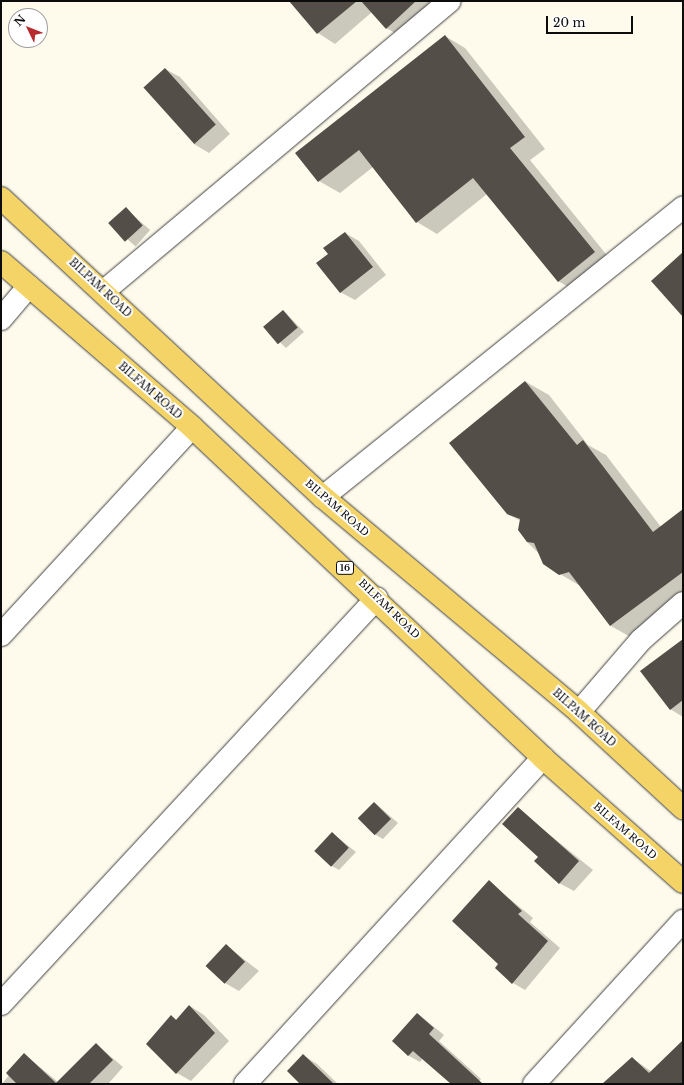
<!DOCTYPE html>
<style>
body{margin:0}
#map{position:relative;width:684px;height:1085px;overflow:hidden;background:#fefbec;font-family:"Libre Baskerville",serif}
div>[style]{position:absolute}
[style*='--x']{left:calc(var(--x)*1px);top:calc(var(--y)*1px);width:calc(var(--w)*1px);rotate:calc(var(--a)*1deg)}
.shadow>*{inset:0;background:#0003;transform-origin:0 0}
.building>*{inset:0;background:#544e49;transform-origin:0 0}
.roads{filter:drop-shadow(0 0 1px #3f3f3f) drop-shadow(0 0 1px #3f3f3f)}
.street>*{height:22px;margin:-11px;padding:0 11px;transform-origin:11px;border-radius:11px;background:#fff}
.primary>*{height:22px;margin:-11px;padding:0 11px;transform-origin:11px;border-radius:11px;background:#f4d467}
span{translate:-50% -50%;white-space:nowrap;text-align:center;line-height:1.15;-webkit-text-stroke:4px #fff;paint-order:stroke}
.shield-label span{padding:1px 3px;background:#fff;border:1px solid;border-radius:3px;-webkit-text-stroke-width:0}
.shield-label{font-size:9px;color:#0c0c0c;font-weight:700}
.street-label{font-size:10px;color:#0c0c0c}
.frame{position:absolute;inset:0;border:2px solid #0c0c0c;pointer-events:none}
.north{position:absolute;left:8px;top:8px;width:40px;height:40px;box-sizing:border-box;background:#fff;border:1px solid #9e9e9e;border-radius:50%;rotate:313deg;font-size:11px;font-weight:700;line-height:16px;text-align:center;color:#0c0c0c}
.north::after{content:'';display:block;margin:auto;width:14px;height:18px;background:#b72a2d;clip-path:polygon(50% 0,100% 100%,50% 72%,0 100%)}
.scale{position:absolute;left:546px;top:16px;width:87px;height:18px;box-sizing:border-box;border:2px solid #0c0c0c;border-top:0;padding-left:5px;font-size:12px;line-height:14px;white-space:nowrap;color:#0c0c0c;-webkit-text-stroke:3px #fff;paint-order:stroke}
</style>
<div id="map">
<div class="shadow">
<i style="clip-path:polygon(290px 1px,435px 1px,404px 38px,386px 28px,372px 12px,335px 44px,318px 33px)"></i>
<i style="clip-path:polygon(445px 36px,465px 48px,545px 149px,530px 160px,614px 264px,579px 293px,558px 281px,487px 194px,437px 234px,417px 222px,373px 167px,340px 193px,319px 181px,297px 153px)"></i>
<i style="clip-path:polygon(165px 69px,180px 77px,230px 134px,209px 153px,194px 144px)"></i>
<i style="left:126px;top:209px;width:32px;height:22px;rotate:41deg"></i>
<i style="clip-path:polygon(345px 233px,359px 241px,386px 275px,355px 300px,340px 292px,329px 254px)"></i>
<i style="clip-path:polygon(284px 311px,304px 332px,286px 348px,264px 327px)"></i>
<i style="clip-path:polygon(526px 382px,549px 395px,588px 445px,606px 455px,661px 527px,683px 510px,683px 602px,634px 639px,611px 626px,582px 587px,560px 574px,527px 542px,521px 521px,507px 514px)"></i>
<i style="clip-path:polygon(683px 640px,683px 717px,670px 709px)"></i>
<i style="clip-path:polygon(375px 803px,398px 823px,383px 839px,376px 835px)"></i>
<i style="clip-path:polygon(518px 809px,593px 870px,574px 891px,559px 883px,539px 857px)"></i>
<i style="clip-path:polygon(332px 833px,356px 852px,339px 870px,332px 866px)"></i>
<i style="clip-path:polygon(489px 882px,533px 918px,530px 922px,560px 948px,525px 990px,513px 983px,500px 964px)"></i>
<i style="clip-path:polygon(226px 945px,259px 971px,239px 991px,225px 983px)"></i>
<i style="clip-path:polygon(190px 1006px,204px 1015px,229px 1041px,191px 1081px,177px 1073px,171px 1016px,177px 1020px)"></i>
<i style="clip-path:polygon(418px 1014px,444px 1035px,439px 1041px,481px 1079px,477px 1084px,452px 1084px,423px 1058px,420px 1062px,409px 1056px,393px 1041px)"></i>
<i style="clip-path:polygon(96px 1044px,123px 1067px,108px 1084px,2px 1084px,25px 1055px,58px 1082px)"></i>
<i style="clip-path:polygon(683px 1045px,683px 1084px,611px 1084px,632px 1058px,652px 1072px)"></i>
<i style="clip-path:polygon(303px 1055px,317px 1064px,338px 1084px,302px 1084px)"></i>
</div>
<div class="building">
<i style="clip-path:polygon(289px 1px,357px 1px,317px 34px)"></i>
<i style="clip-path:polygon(361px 1px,416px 1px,386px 29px)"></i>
<i style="clip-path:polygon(445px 35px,525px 137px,510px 148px,595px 252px,558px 282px,473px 178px,416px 223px,359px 150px,318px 182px,295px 153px)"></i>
<i style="left:165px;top:68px;width:76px;height:29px;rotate:48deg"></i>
<i style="left:126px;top:207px;width:25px;height:24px;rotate:48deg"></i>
<i style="clip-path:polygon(345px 232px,373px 267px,340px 293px,316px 263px,328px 254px,323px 248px)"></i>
<i style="clip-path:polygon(683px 252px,683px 317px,651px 281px)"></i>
<i style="left:283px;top:310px;width:23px;height:26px;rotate:50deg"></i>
<i style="clip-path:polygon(525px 381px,577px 445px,583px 440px,653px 532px,683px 509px,683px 572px,610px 626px,569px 572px,559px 575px,543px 564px,534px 543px,527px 542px,518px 530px,520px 519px,507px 514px,449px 443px)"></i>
<i style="clip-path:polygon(683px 639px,683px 700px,670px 710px,640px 671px)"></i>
<i style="left:374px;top:802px;width:24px;height:23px;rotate:45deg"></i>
<i style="clip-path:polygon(518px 807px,579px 861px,559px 884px,534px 861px,538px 857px,502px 824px)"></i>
<i style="left:332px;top:832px;width:23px;height:26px;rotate:43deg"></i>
<i style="clip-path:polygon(489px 880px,522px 911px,518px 914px,548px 941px,512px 984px,495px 968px,498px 964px,452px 921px)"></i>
<i style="left:226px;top:944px;width:26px;height:30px;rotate:43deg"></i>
<i style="clip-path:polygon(189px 1005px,215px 1033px,176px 1074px,146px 1044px,171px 1015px,176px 1020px)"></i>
<i style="clip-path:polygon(417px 1013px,434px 1028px,429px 1034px,483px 1084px,451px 1084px,413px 1051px,408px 1056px,392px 1041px)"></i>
<i style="clip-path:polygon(683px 1040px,683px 1084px,602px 1084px,632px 1057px,649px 1073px)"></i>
<i style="clip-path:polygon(96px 1043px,113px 1060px,89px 1084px,17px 1084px,6px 1073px,24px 1053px,56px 1083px)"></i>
<i style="clip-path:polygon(303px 1054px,334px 1084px,300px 1084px,287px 1071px)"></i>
</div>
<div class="roads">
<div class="street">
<i style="--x:104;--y:291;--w:451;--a:-40"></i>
<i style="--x:1;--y:319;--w:43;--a:-49.7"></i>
<i style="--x:323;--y:497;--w:462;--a:-38.8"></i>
<i style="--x:1;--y:635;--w:282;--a:-47.4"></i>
<i style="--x:579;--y:712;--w:95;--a:-49.3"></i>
<i style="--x:641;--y:640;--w:56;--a:-41.4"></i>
<i style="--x:1;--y:1004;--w:553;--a:-47.2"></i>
<i style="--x:245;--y:1084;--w:442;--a:-47.6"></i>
<i style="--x:534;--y:1084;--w:221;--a:-47.6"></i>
</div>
<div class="primary">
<i style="--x:1;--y:198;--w:439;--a:42.9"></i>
<i style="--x:323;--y:497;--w:334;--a:40"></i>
<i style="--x:579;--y:712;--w:142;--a:42.7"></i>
<i style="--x:1;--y:262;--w:252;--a:40.8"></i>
<i style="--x:192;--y:427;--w:482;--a:43.3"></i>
<i style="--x:543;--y:758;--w:187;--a:41.5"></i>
</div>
</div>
<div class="shield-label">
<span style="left:345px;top:568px">16</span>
</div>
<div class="street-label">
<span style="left:100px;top:288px;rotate:43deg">BILPAM ROAD</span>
<span style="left:150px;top:391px;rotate:41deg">BILFAM ROAD</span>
<span style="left:337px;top:508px;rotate:41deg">BILPAM ROAD</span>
<span style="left:389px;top:609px;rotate:44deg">BILFAM ROAD</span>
<span style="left:584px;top:718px;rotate:42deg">BILPAM ROAD</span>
<span style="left:625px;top:831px;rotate:41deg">BILFAM ROAD</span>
</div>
<div class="frame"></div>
<div class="north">N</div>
<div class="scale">20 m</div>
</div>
